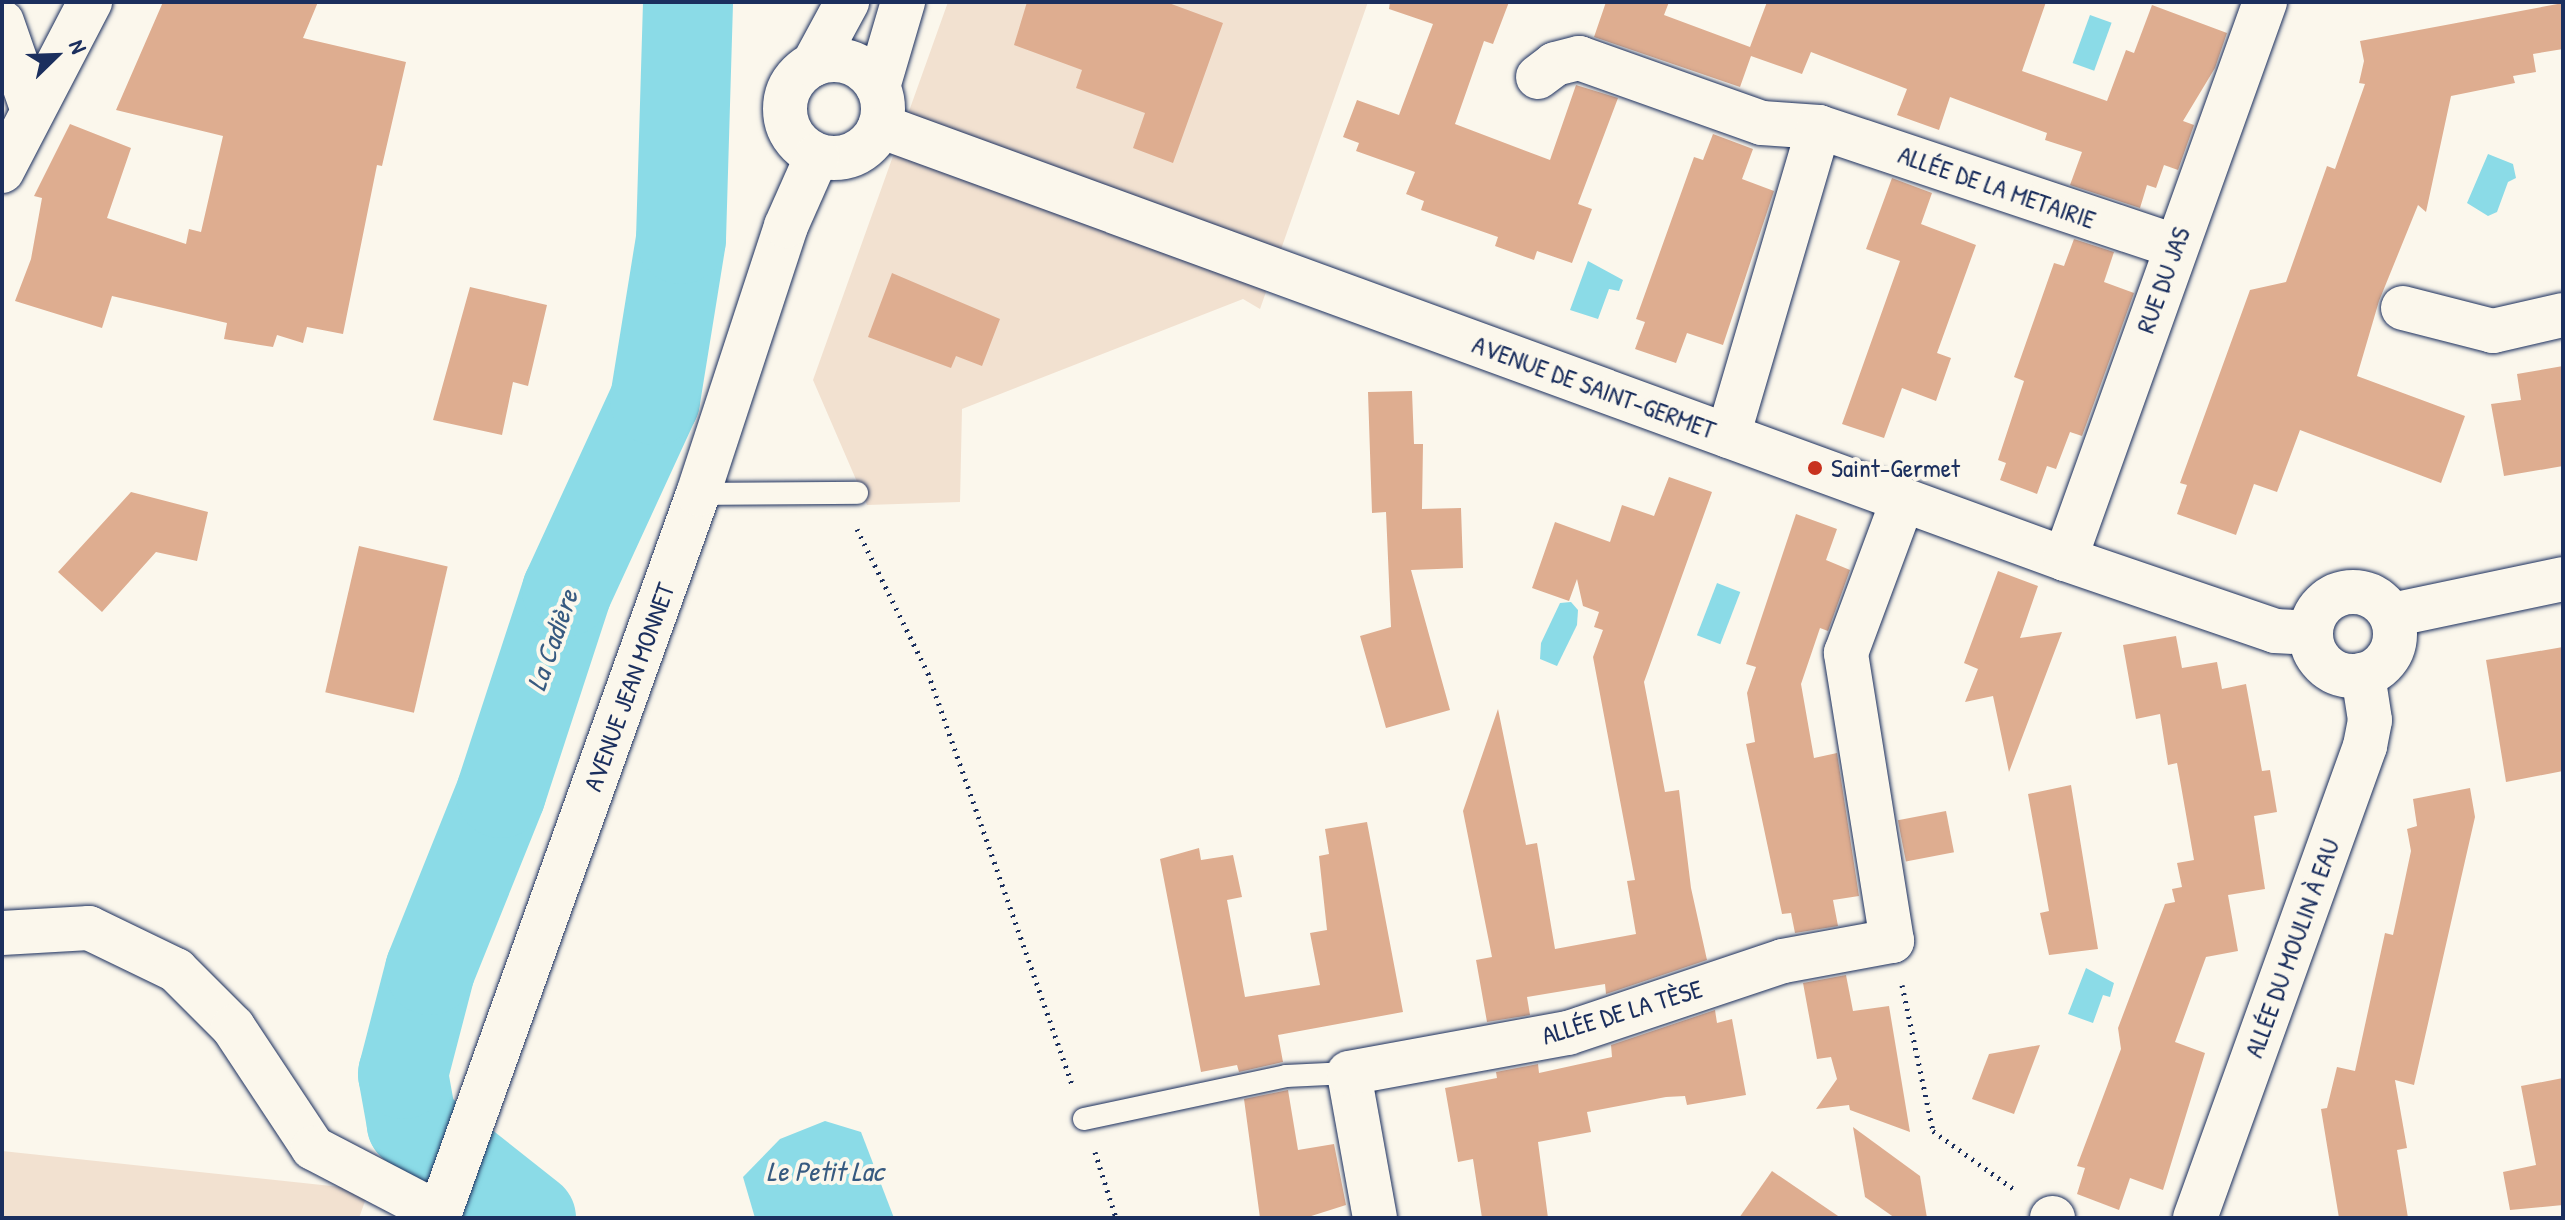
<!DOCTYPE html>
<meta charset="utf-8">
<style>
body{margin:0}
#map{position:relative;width:2565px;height:1220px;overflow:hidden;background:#fbf7ec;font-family:"Patrick Hand",sans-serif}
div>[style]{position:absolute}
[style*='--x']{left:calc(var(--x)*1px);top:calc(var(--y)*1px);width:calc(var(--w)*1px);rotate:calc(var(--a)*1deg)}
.built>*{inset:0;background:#f2e1d0}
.water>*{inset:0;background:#8bdbe7;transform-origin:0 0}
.river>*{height:90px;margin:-45px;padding:0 45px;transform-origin:45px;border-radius:45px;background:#8bdbe7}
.building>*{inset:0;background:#dead90;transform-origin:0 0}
.path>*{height:5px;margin-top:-2.5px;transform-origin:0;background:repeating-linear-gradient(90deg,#1b2f5e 0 2px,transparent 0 8px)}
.roads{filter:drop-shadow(0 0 2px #1b2f5e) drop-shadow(0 0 2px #1b2f5e)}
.lane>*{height:22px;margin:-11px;padding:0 11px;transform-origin:11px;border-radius:11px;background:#fbf7ec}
.street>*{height:44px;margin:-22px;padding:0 22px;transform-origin:22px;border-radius:22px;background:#fbf7ec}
.street>.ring{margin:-22px;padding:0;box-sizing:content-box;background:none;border:44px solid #fbf7ec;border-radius:50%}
.secondary>*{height:44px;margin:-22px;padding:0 22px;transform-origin:22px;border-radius:22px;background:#fbf7ec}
.secondary>.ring{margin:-22px;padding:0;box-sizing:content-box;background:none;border:44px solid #fbf7ec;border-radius:50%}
.dots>*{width:22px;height:22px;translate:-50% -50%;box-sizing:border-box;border:4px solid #fbf7ec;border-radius:50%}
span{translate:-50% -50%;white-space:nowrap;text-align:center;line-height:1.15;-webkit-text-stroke:8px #fbf7ec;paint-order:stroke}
.street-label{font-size:26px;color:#1b2f5e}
.poi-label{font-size:26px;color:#1b2f5e}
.left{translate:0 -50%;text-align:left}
.water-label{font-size:28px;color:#375a80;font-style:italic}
.frame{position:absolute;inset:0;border:4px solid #1b2f5e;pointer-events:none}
.north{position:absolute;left:16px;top:16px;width:80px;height:80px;-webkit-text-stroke:6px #fbf7ec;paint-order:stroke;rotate:67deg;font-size:22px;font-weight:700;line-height:32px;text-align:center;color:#1b2f5e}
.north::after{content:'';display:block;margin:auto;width:28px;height:36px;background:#1b2f5e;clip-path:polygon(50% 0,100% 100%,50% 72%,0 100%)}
</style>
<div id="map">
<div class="built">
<i style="clip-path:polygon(948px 2px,1368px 2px,1260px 309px,1243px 299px,962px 409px,960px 502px,867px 505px,813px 380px)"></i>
<i style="clip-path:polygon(2px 1151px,369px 1190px,359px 1218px,2px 1218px)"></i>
</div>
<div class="water">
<i style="left:2090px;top:15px;width:23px;height:51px;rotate:20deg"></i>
<i style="clip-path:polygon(2488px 154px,2513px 164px,2516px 178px,2508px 182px,2497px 212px,2488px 216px,2467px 203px)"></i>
<i style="clip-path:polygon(1588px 261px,1623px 280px,1619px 291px,1609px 289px,1598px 319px,1570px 310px)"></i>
<i style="left:1717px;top:583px;width:25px;height:56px;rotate:21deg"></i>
<i style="clip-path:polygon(1571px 602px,1578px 610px,1577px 625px,1557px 666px,1540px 659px,1541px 643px,1560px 603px)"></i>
<i style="clip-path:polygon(2086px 968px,2114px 983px,2110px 997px,2103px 995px,2093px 1023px,2068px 1014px)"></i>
<i style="clip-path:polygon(825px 1121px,861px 1132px,894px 1218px,755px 1218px,743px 1177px,780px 1139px)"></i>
</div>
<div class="river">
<i style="--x:531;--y:1218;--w:152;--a:-141.7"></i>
<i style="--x:412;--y:1124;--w:51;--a:-100.2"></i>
<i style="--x:403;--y:1074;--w:107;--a:-75.4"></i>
<i style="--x:430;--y:970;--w:191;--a:-68.1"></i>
<i style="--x:501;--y:793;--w:213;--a:-71.9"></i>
<i style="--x:567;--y:591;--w:210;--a:-65.3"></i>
<i style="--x:655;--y:400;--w:163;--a:-80.8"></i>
<i style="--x:681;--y:239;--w:237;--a:-88.3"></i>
</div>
<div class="building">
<i style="clip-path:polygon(163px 2px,318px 2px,303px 38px,406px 62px,382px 166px,377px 165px,343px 334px,307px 327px,303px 343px,277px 335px,273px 347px,224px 339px,227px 323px,112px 296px,102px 328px,15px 301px,31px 259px,42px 198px,34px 196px,70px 124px,131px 148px,107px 218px,186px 244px,189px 229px,201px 232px,223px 136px,116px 110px)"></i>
<i style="clip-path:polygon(1027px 2px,1166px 2px,1223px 23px,1173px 163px,1133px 148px,1145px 113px,1076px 88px,1082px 70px,1014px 45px)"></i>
<i style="clip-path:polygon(1390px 2px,1509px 2px,1493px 44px,1484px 41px,1455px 124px,1550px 160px,1576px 85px,1618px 98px,1578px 204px,1592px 209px,1572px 263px,1537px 251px,1534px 260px,1495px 246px,1498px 237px,1421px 210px,1424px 201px,1406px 194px,1415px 172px,1356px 151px,1359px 143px,1343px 137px,1357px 100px,1399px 115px,1433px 24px,1389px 9px)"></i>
<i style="clip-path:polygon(1606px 2px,1669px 2px,1664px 15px,1750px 47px,1767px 2px,2046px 2px,2022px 71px,2107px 101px,2126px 50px,2134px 53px,2152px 5px,2227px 33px,2215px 68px,2183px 121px,2194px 125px,2178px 170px,2164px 165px,2156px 188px,2147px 185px,2140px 208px,2070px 185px,2082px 152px,2045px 140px,2047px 133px,1950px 97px,1939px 130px,1897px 115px,1907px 89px,1811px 52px,1802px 74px,1751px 56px,1740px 87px,1594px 37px)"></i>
<i style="clip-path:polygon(2563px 3px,2563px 49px,2533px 54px,2536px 72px,2513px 76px,2515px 83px,2451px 96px,2426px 212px,2418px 205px,2379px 301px,2357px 376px,2465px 416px,2441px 483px,2300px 430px,2277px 492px,2254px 484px,2236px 535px,2177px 514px,2187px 485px,2180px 483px,2250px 290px,2286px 282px,2327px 166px,2335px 169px,2365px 84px,2359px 83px,2364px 61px,2360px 41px)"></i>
<i style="clip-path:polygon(1713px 134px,1753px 149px,1742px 179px,1774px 191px,1723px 345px,1687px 333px,1676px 363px,1635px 349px,1645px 322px,1636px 319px,1694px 157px,1703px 160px)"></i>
<i style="clip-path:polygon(1892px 178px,1932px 193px,1921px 224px,1976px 245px,1937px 353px,1951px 358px,1936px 401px,1902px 388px,1884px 438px,1842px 424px,1900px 261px,1866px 249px)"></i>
<i style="clip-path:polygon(2074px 239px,2114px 252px,2104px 282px,2134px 293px,2082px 436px,2070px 432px,2056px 469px,2047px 466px,2037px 494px,2000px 480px,2006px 463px,1998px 460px,2024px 381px,2014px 377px,2054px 263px,2064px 266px)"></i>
<i style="clip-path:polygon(892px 273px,1000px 319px,982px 366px,956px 356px,951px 368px,868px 337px)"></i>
<i style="clip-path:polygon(470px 287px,547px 305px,528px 386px,513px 382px,502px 435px,433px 420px)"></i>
<i style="clip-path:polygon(2563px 366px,2563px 466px,2504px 476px,2491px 404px,2521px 400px,2517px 374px)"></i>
<i style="clip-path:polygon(1412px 391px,1414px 444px,1423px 444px,1422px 509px,1461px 508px,1463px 568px,1411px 570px,1450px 710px,1386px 728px,1360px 636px,1391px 627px,1386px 512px,1372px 513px,1368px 392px)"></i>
<i style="clip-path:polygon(1669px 477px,1712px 492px,1644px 682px,1665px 792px,1679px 790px,1691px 888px,1707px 960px,1606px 994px,1605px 984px,1527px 997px,1530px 1015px,1487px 1022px,1476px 960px,1492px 957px,1463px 811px,1498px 709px,1526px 845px,1537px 843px,1555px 949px,1636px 934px,1627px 881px,1635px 880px,1593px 657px,1603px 630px,1594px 627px,1599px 612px,1583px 606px,1577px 579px,1569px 601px,1532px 588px,1555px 522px,1610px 542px,1622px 505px,1654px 516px)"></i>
<i style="clip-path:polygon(131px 492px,208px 512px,197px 561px,156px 552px,102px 612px,58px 572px)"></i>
<i style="clip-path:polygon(1796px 514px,1837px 529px,1826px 560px,1850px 570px,1828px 631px,1820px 628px,1801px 684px,1814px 758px,1837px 753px,1859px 896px,1833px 900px,1838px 926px,1795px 933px,1791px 913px,1782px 914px,1746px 744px,1755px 742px,1747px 693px,1756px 667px,1746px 664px)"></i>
<i style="left:359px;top:546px;width:91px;height:150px;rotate:13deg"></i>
<i style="clip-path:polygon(1998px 571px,2038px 586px,2020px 638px,2062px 632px,2009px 772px,1993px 696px,1965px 702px,1978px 669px,1964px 663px)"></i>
<i style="clip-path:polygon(2176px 636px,2182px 668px,2217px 662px,2222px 689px,2246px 684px,2262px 771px,2270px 770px,2277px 812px,2254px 816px,2265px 889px,2228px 895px,2238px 951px,2206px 957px,2175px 1042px,2205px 1053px,2163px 1190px,2130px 1178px,2119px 1210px,2077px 1194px,2085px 1168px,2077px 1166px,2121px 1049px,2118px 1028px,2165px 904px,2175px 902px,2172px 889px,2182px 887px,2177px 863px,2194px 860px,2177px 763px,2168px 765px,2160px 714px,2136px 719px,2123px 645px)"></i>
<i style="clip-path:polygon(2563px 647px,2563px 771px,2506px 782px,2486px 660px)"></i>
<i style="clip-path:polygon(2071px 785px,2098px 949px,2049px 955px,2040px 913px,2049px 911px,2028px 794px)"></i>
<i style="clip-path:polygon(2470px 788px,2475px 817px,2414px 1085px,2395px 1080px,2407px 1148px,2397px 1150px,2408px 1218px,2339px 1218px,2321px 1109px,2327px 1108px,2337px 1067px,2355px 1071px,2385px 933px,2393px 935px,2400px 903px,2411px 851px,2407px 829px,2417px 826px,2413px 799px)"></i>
<i style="left:1946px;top:811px;width:42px;height:49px;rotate:79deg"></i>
<i style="clip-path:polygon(1367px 822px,1403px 1012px,1278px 1035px,1283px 1062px,1239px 1072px,1237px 1065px,1201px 1072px,1160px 859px,1199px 848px,1201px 860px,1233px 855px,1242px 897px,1227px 900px,1245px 997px,1320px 985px,1310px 933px,1327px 930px,1319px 856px,1329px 854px,1325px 829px)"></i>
<i style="clip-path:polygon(1846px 975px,1853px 1011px,1889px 1006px,1910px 1132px,1850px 1110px,1849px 1105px,1816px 1109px,1837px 1079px,1831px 1057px,1817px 1059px,1803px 983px)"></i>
<i style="clip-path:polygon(1715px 1010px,1717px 1023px,1732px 1019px,1746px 1095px,1687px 1105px,1685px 1096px,1666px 1097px,1587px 1112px,1591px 1132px,1538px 1142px,1548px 1218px,1482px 1218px,1473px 1159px,1458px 1162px,1445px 1088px,1497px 1078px,1496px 1072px,1538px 1064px,1539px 1073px,1612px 1057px,1611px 1045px)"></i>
<i style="clip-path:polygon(2040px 1045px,2014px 1114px,1972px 1099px,1989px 1054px)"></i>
<i style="clip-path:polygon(2563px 1078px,2563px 1205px,2510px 1210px,2503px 1172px,2536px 1165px,2521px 1086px)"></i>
<i style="clip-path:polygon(1288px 1090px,1298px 1150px,1334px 1144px,1346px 1205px,1305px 1218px,1260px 1218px,1244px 1099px)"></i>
<i style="clip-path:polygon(1853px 1127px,1920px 1176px,1927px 1218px,1895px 1218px,1865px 1197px)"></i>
<i style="clip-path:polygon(1772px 1171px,1841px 1218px,1739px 1218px)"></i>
</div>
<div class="path">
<i style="--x:857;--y:529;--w:161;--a:63.8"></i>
<i style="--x:928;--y:673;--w:438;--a:70.7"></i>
<i style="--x:1902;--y:985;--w:149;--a:78"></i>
<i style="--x:1933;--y:1131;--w:101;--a:35.7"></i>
<i style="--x:1095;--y:1152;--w:69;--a:72.3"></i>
</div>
<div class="roads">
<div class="lane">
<i style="--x:698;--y:494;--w:159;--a:-0.4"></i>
<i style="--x:1084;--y:1119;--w:207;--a:-12"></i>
<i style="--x:1286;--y:1076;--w:63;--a:-2.7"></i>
</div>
<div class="street">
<i style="--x:2;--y:22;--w:94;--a:70.8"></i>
<i style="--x:1538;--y:77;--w:21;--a:-37"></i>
<i style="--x:1555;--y:64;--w:25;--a:-14"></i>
<i style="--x:1579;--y:58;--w:194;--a:19.6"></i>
<i style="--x:1762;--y:123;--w:57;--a:4"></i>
<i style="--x:1819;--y:127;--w:375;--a:18.5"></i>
<i style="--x:880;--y:126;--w:1262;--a:20.07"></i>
<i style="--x:2065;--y:559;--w:222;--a:18.9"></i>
<i style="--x:2275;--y:631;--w:35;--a:3"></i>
<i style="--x:2;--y:171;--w:191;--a:-62.5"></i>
<i style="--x:2403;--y:308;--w:93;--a:14.3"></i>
<i style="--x:2493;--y:331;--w:72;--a:-12.9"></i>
<i style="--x:1728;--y:436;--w:322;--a:-73.6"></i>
<i style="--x:2065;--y:559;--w:592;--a:-70.25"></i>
<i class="ring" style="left:2311px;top:592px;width:40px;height:40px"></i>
<i style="--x:2392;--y:615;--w:175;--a:-11.9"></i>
<i style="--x:2;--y:933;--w:87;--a:-3.3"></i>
<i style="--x:89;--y:928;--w:97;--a:25.8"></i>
<i style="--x:176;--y:970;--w:81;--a:45"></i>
<i style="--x:233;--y:1027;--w:145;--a:56.5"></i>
<i style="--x:313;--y:1148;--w:143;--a:27.5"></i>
<i style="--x:1375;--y:1218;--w:147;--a:-100.2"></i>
<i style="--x:1349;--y:1073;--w:223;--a:-10.4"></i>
<i style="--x:1568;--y:1033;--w:227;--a:-18.5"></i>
<i style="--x:1783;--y:961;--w:111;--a:-10.4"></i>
<i style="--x:1892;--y:941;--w:292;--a:-99.1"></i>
<i style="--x:1846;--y:653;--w:163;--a:-69.6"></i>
<i style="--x:2052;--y:1218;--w:1;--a:0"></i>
<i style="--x:2195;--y:1218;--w:502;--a:-70.19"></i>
<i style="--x:2365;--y:746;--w:26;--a:-79"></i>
<i style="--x:2370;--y:720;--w:46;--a:-98.8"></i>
</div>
<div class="secondary">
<i class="ring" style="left:785px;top:60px;width:54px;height:54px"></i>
<i style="--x:813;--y:65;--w:72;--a:-61.6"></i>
<i style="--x:878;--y:87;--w:89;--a:-73.6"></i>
<i style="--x:438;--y:1218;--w:769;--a:-70.25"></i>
<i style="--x:698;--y:494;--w:282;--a:-71.8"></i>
<i style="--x:786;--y:226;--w:77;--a:-66.1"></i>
</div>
</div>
<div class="dots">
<i style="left:1815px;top:468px;background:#c8321e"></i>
</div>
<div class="street-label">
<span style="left:1997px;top:187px;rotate:19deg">ALLÉE DE LA METAIRIE</span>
<span style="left:2163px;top:280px;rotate:-70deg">RUE DU JAS</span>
<span style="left:1594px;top:387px;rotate:20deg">AVENUE DE SAINT-GERMET</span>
<span style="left:629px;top:687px;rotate:-70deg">AVENUE JEAN MONNET</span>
<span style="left:2292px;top:948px;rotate:-70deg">ALLÉE DU MOULIN À EAU</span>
<span style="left:1622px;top:1012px;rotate:-17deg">ALLÉE DE LA TÈSE</span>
</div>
<div class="poi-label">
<span class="left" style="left:1831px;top:468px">Saint-Germet</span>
</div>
<div class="water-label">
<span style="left:552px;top:640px;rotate:-71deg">La Cadière</span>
<span style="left:825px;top:1171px">Le Petit Lac</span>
</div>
<div class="frame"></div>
<div class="north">N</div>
</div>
